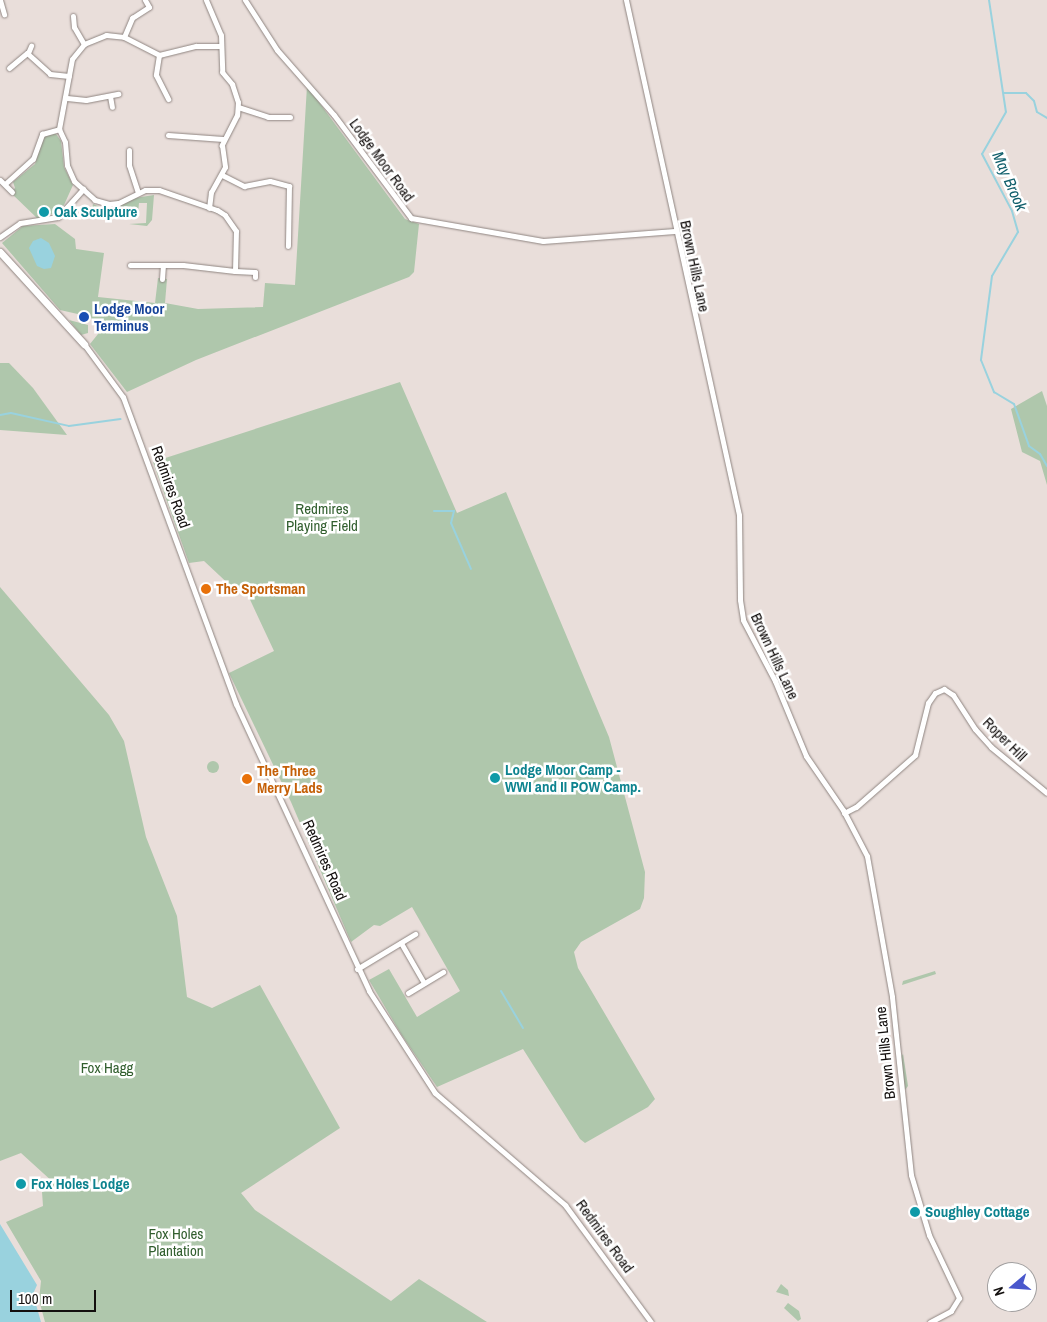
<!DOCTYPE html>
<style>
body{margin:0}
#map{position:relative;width:1047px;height:1322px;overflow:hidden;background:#e9deda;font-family:"Archivo Narrow",sans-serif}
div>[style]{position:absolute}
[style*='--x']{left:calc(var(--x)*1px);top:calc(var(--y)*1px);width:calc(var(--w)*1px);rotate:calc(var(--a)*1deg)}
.green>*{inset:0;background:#afc7ac}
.round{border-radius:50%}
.water>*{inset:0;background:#99d2de}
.stream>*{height:2px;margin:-1px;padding:0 1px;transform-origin:1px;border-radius:1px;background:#99d2de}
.roads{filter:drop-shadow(0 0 1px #8f8581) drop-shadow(0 0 1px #8f8581)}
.street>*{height:5px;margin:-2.5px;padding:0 2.5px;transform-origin:2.5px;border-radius:2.5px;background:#fff}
.secondary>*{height:7px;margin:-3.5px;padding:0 3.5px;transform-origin:3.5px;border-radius:3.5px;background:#fff}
.dots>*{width:14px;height:14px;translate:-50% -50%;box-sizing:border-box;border:2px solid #fff;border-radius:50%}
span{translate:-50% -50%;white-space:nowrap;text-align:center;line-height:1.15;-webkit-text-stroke:5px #fff;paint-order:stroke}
.street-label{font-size:15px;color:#130f0e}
.culture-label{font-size:15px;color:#0d838f;font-weight:700}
.left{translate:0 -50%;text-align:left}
.transit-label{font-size:15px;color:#164399;font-weight:700}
.park-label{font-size:15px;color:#315e2e}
.food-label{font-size:15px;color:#c56008;font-weight:700}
.water-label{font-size:16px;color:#115f6c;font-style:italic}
.north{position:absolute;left:987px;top:1262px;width:50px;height:50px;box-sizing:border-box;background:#fff;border:1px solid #a19f9f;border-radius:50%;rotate:252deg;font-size:14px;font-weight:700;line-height:20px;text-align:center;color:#130f0e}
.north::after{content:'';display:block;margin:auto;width:18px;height:22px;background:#4957cc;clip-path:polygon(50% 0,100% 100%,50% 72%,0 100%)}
.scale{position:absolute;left:10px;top:1290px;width:86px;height:22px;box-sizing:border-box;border:2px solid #130f0e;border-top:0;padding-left:6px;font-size:15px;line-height:18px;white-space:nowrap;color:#130f0e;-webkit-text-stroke:4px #fff;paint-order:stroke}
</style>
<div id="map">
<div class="green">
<i style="clip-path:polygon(307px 86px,405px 219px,419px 224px,414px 272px,409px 277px,196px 360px,127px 392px,90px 344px,98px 334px,91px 317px,60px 310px,2px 243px,23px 226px,55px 224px,75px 239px,76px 249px,104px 253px,98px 297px,155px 303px,158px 278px,167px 279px,165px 303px,198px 309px,263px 307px,265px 283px,295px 285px)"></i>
<i style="clip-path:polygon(49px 134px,56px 134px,61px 141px,64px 167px,73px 185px,64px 205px,57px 212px,38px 219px,11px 193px,15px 188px,13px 182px,35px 164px,43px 137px)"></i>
<i style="clip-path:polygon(154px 195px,152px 220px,147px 226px,129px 224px,146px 223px,147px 203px,139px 203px,138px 213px,130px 212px,129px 217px,125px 217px,124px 213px,94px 211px,91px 215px,93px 204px,102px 208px,116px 208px,135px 198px)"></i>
<i style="clip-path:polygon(69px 320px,88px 325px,88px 333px,81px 335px)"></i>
<i style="clip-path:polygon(0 363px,9px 363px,33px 388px,67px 435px,0 430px)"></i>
<i style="clip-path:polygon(400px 382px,457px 513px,506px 492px,609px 737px,645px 872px,644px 898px,640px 909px,581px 942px,574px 952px,578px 968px,655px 1099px,648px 1107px,585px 1143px,580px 1139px,523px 1049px,437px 1087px,401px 1034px,369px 980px,389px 969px,417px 1017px,460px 991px,412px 907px,380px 926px,374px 925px,351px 942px,291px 802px,229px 673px,274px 651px,246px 591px,241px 588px,235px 590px,204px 561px,189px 563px,153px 462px)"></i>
<i style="clip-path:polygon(1042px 391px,1047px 406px,1047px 485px,1040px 461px,1022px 452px,1011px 409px)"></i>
<i style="clip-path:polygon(0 587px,109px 715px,124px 741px,146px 837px,177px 916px,187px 997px,212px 1008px,260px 985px,340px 1128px,241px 1193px,255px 1210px,391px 1301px,419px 1279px,487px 1322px,45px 1322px,39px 1300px,41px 1281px,6px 1222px,43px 1206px,42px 1192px,54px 1183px,21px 1153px,0 1161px)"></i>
<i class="round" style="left:207px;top:761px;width:12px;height:12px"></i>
<i style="clip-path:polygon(935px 971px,936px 974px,902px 985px,903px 981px)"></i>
<i style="clip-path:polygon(903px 1054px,908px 1086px,905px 1090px,900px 1058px)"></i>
<i style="clip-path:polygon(781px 1284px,788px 1290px,789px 1296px,776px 1292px)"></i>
<i style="clip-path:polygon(788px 1303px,799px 1311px,801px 1319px,798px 1321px,784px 1308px)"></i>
</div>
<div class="water">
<i style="clip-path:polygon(41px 238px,49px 243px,55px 256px,51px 268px,44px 269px,37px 266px,29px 248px,33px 241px)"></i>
<i style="clip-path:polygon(0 1224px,37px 1285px,33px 1294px,41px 1322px,0 1322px)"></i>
</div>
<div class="stream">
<i style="--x:989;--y:0;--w:113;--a:81.4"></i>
<i style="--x:1006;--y:112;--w:48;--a:119.7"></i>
<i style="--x:982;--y:154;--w:64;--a:62.2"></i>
<i style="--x:1012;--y:211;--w:22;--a:74"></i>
<i style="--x:1018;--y:232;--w:51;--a:120.6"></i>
<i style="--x:992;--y:276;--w:85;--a:97.5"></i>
<i style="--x:981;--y:360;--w:35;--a:68"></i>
<i style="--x:994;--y:392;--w:23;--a:31"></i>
<i style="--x:1014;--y:404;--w:45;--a:70.3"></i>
<i style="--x:1029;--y:446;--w:14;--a:36"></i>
<i style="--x:1040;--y:454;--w:14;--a:60"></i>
<i style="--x:1004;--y:93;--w:22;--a:0"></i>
<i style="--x:1026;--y:93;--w:11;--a:45"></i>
<i style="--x:1034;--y:101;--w:11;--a:75"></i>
<i style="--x:1037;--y:112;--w:12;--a:31"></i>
<i style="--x:0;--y:415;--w:11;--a:-10"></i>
<i style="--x:11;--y:413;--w:59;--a:12.6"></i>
<i style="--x:69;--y:426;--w:52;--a:-7.7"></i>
<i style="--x:434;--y:511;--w:20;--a:0"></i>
<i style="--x:454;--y:511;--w:12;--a:104"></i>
<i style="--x:451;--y:523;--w:50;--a:66.5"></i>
<i style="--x:501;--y:991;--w:43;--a:59.3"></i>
</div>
<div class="roads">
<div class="street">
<i style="--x:0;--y:0;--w:15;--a:74"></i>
<i style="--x:206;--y:0;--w:38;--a:67"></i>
<i style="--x:221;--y:35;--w:37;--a:88"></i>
<i style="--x:222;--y:72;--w:16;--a:50"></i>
<i style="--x:232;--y:84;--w:19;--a:72"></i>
<i style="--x:238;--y:102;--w:13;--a:94"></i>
<i style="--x:237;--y:115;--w:34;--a:117"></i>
<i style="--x:222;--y:145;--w:22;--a:82"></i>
<i style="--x:225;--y:167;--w:29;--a:119"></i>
<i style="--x:211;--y:192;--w:16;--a:97"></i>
<i style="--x:245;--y:0;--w:59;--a:57.4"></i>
<i style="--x:277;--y:50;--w:86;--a:48.8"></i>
<i style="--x:334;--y:115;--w:129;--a:53.2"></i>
<i style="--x:411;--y:218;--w:134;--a:9.9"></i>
<i style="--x:543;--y:241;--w:132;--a:-4.3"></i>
<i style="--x:626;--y:0;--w:527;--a:77.62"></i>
<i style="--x:739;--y:515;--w:85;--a:89.3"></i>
<i style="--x:740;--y:600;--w:20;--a:81"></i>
<i style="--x:743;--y:620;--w:69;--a:62.3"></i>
<i style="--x:775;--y:681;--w:81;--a:67.5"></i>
<i style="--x:806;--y:756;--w:65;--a:55.6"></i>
<i style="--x:843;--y:810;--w:52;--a:62.4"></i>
<i style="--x:867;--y:856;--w:143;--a:79.9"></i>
<i style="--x:892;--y:997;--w:179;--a:83.9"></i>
<i style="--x:911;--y:1175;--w:63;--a:73.3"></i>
<i style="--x:929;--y:1235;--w:70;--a:64.5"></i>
<i style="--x:959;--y:1298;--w:15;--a:122"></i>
<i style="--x:951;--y:1311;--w:24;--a:152"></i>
<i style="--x:73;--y:16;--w:11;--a:85"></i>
<i style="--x:74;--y:27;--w:20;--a:60"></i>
<i style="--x:124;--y:37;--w:21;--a:-67"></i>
<i style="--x:132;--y:18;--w:20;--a:-33"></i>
<i style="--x:149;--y:7;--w:8;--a:-120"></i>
<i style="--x:28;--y:53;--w:8;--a:-67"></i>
<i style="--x:159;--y:55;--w:20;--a:99"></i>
<i style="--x:156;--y:75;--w:27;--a:63"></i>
<i style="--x:9;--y:68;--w:23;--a:-40"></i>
<i style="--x:27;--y:53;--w:31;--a:42"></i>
<i style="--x:50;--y:74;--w:19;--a:6"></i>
<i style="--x:110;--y:96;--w:11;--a:80"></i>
<i style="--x:67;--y:98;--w:19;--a:6"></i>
<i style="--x:86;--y:100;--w:33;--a:-11"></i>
<i style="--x:238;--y:107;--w:32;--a:18"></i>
<i style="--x:268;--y:117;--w:22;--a:0"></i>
<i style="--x:168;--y:135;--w:55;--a:4.2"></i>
<i style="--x:129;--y:150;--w:15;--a:90"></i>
<i style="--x:129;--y:165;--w:28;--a:72"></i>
<i style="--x:222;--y:175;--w:25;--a:27"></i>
<i style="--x:244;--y:186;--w:26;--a:-11"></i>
<i style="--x:270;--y:181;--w:20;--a:15"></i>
<i style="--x:289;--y:186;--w:60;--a:91"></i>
<i style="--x:0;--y:180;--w:17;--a:45"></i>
<i style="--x:6;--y:183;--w:36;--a:-42"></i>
<i style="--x:33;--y:159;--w:27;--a:-70"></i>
<i style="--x:42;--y:134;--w:18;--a:-16"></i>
<i style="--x:0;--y:237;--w:24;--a:-35"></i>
<i style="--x:20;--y:223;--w:38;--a:-9"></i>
<i style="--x:58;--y:217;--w:38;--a:-48"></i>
<i style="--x:130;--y:265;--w:53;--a:0"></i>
<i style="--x:183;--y:265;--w:52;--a:6.6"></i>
<i style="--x:235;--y:271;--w:40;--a:-88.6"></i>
<i style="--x:236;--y:231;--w:19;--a:-125"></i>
<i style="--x:225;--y:215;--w:9;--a:-148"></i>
<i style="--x:217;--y:210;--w:61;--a:-161"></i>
<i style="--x:159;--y:190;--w:14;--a:180"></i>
<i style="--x:145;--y:190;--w:30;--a:154"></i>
<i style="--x:118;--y:203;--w:9;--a:174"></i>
<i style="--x:109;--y:204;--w:15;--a:-164"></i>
<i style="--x:95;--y:200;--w:28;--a:-138"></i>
<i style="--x:74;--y:181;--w:17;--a:-114"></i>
<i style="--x:67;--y:165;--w:23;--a:-95"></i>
<i style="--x:65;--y:142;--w:14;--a:-115"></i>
<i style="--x:59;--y:129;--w:71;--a:-79.5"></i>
<i style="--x:72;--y:59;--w:19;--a:-51"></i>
<i style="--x:84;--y:44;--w:24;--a:-22"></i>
<i style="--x:106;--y:35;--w:18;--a:6"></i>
<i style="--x:124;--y:37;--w:39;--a:27"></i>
<i style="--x:159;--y:55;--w:38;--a:-14"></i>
<i style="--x:196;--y:46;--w:25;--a:0"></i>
<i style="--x:235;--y:271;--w:20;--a:3"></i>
<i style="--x:255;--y:272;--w:5;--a:90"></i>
<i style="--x:162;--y:279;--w:14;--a:-86"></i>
<i style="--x:84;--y:344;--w:66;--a:53.7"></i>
<i style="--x:123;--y:397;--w:327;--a:69.8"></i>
<i style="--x:236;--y:704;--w:316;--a:65.1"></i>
<i style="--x:369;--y:991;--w:121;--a:57.1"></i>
<i style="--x:435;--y:1093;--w:172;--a:40.7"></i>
<i style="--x:565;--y:1205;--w:145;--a:53.7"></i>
<i style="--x:844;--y:813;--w:13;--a:-27"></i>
<i style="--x:856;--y:807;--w:79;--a:-41.4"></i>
<i style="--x:915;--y:755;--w:54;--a:-76"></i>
<i style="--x:928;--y:703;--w:12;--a:-55"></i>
<i style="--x:935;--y:693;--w:10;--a:-24"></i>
<i style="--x:944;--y:689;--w:11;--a:34"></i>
<i style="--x:953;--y:695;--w:40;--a:57.1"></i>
<i style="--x:975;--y:729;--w:24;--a:48"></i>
<i style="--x:991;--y:747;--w:72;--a:39.4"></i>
<i style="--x:401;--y:943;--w:46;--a:60.1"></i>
<i style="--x:357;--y:969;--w:68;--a:-31.1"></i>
<i style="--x:408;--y:993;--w:41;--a:-31"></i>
</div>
<div class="secondary">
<i style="--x:0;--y:252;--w:125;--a:47.6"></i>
</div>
</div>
<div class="dots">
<i style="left:44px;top:212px;background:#0f9aa8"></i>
<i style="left:84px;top:317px;background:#1a4fb4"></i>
<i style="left:206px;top:589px;background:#e8710a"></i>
<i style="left:495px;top:778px;background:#0f9aa8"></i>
<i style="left:247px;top:779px;background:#e8710a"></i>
<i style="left:21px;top:1184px;background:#0f9aa8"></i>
<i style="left:915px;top:1212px;background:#0f9aa8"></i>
</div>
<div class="street-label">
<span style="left:382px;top:160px;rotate:54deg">Lodge Moor Road</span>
<span style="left:695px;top:266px;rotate:78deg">Brown Hills Lane</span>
<span style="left:171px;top:487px;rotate:70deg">Redmires Road</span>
<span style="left:775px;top:656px;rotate:65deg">Brown Hills Lane</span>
<span style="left:1005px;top:739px;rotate:45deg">Roper Hill</span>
<span style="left:325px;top:860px;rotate:66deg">Redmires Road</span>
<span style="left:885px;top:1053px;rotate:-96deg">Brown Hills Lane</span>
<span style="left:605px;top:1236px;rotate:54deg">Redmires Road</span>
</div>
<div class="culture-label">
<span class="left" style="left:54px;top:212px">Oak Sculpture</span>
<span class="left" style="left:505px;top:778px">Lodge Moor Camp -<br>WWI and II POW Camp.</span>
<span class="left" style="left:31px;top:1184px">Fox Holes Lodge</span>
<span class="left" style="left:925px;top:1212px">Soughley Cottage</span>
</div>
<div class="transit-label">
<span class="left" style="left:94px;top:317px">Lodge Moor<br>Terminus</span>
</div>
<div class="park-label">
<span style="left:322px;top:517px">Redmires<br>Playing Field</span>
<span style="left:107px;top:1068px">Fox Hagg</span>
<span style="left:176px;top:1242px">Fox Holes<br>Plantation</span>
</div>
<div class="food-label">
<span class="left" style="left:216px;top:589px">The Sportsman</span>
<span class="left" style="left:257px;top:779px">The Three<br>Merry Lads</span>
</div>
<div class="water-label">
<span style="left:1010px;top:181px;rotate:66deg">May Brook</span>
</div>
<div class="north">N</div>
<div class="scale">100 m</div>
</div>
